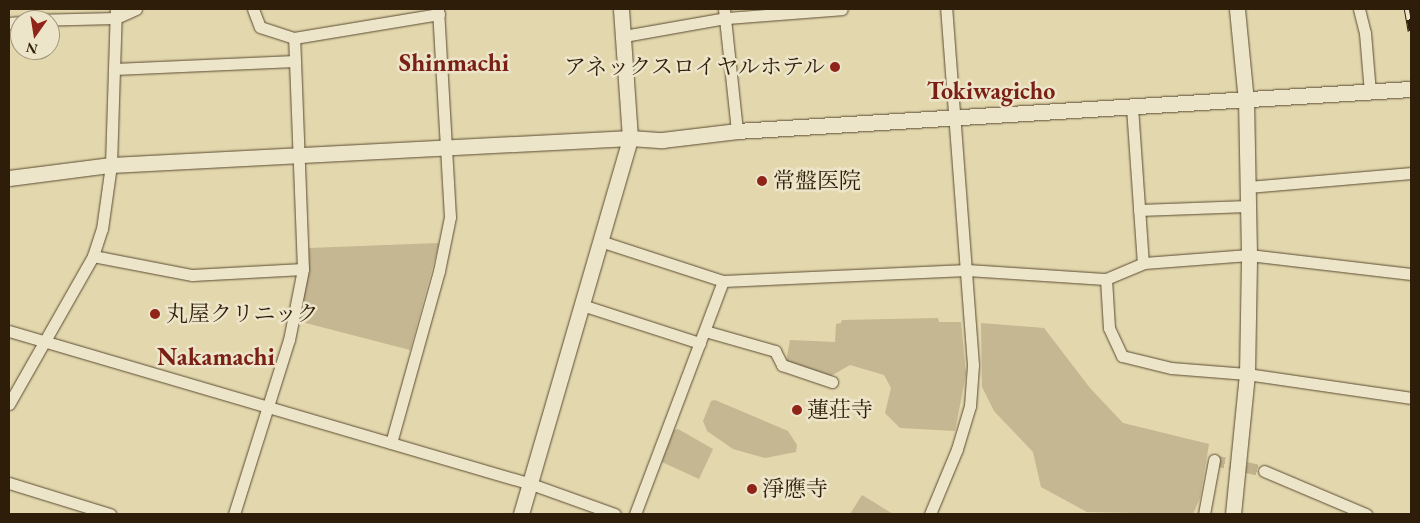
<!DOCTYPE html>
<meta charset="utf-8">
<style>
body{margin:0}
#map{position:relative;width:1420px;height:523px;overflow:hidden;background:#e3d7ad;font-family:"EB Garamond","Noto Serif JP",serif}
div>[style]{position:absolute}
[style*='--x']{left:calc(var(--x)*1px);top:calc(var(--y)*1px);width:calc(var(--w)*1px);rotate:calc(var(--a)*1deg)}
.green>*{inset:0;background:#c4b791}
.minor-tunnel>*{height:11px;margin-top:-5.5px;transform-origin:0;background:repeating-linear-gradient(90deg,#bfb28c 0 11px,transparent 0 16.5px)}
.roads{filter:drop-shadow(0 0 1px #5b4c32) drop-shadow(0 0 1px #5b4c32)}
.minor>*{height:11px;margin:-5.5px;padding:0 5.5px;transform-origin:5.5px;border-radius:5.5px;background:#ede5ca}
.tertiary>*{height:15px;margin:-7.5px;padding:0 7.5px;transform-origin:7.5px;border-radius:7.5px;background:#ede5ca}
.rail>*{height:5.5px;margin-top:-2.75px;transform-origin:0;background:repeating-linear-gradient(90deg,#ede5ca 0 11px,#2e1d09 0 22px);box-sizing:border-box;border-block:1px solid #2e1d09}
.dots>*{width:14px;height:14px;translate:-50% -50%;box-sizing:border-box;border:2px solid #ede5ca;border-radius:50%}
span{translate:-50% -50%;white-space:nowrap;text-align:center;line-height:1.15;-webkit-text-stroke:5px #ede5ca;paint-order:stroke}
.poi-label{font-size:22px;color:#2e1d09}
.right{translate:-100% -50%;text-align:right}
.left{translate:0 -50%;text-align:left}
.neighbourhood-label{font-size:24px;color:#7a1f14;font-weight:700}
.quarter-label{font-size:25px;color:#7a1f14;font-weight:700}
.frame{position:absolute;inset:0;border:10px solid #2e1d09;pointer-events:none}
.north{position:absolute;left:10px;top:10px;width:50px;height:50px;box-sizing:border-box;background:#ede5ca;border:1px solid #a1957d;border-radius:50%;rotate:193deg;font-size:14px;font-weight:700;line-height:20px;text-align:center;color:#2e1d09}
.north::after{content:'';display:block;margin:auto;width:18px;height:22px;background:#8f2418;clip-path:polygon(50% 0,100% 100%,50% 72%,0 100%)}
</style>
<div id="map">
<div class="green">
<i style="clip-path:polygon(439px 243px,410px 350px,298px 321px,308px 277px,309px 248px)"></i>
<i style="clip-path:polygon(938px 318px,939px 322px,961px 322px,966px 374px,955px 431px,900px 428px,885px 413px,891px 388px,884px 375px,850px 365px,829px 377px,786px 362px,790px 340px,835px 342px,836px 324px,841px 323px,842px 320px)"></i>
<i style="clip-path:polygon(981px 323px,1044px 328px,1090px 388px,1123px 423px,1209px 444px,1200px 498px,1193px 514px,1087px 512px,1041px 487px,1033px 452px,994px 411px,982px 387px)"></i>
<i style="clip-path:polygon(715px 400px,788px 431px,797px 445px,796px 452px,765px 458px,733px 449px,707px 431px,703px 421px,711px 401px)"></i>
<i style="clip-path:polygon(678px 429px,713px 449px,699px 479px,662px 462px,674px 430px)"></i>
<i style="clip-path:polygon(862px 495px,893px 514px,850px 514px)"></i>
</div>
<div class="minor-tunnel">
<i style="--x:1214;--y:460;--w:51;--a:12.4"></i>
</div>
<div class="roads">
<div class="minor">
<i style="--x:253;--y:9;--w:19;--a:69"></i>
<i style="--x:260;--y:27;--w:36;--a:18"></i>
<i style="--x:294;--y:38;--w:147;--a:-9.4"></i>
<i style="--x:724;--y:9;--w:123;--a:83.9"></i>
<i style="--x:1359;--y:9;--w:25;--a:76"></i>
<i style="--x:1365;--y:33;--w:60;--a:85.2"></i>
<i style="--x:32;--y:20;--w:84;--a:-1.4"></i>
<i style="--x:116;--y:18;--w:22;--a:-24"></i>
<i style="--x:9;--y:23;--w:11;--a:-5"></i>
<i style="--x:624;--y:36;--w:104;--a:-10"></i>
<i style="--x:726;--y:18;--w:116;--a:-4.4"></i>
<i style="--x:114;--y:69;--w:181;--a:-2.5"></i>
<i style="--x:1132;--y:107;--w:156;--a:86"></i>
<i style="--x:1248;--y:187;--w:164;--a:-4.9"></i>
<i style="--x:1139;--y:210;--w:109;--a:-2.1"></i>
<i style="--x:600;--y:241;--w:129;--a:18"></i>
<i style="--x:723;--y:281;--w:244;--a:-2.6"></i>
<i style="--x:967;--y:270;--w:139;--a:3.7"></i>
<i style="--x:1106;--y:279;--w:41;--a:-22.8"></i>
<i style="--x:1144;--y:263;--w:105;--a:-4.4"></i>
<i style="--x:1249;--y:255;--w:163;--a:6.7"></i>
<i style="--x:93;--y:256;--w:101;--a:10.9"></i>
<i style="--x:192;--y:275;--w:111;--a:-3.1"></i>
<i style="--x:1106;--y:279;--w:49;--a:86.5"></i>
<i style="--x:1109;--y:328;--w:31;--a:65"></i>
<i style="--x:1122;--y:356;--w:50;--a:13.8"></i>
<i style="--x:1171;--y:368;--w:76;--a:4.5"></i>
<i style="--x:1247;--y:374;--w:166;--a:8.3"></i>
<i style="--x:582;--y:305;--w:124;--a:17.9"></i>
<i style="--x:9;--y:331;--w:544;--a:16.34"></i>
<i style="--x:531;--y:484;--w:89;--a:19.7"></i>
<i style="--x:705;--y:331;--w:73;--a:15.9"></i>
<i style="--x:775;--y:351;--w:16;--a:63"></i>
<i style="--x:782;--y:365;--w:53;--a:18.8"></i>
<i style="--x:9;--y:404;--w:170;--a:-60.4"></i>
<i style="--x:93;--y:256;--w:28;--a:-72"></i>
<i style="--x:102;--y:229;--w:65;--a:-82"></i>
<i style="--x:111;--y:165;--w:156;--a:-88.2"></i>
<i style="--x:391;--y:443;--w:179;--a:-74.4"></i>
<i style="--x:439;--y:271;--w:55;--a:-78.5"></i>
<i style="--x:450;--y:217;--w:208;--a:-93.3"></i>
<i style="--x:1264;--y:471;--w:111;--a:22.9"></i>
<i style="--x:9;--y:483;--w:106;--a:17.1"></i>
<i style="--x:234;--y:514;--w:182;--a:-72.5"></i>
<i style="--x:289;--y:340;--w:72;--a:-78.8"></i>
<i style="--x:303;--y:269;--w:231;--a:-92.2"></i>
<i style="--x:635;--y:514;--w:249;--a:-69.3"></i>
<i style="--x:930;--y:514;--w:70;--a:-67.4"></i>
<i style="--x:957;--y:449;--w:45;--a:-73.2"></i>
<i style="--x:970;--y:406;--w:41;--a:-85.8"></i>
<i style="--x:973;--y:365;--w:357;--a:-94.3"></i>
<i style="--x:1204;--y:514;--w:55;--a:-79.5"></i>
</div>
<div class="tertiary">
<i style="--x:9;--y:178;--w:103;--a:-7.3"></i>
<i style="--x:111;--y:165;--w:520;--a:-2.98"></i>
<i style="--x:630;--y:138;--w:32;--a:4"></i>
<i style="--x:662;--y:140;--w:76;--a:-6.8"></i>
<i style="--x:737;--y:131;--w:675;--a:-3.57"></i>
<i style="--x:521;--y:514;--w:391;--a:-73.8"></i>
<i style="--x:630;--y:138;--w:129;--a:-94"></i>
<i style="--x:1233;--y:514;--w:141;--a:-84.3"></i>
<i style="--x:1247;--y:374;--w:119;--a:-89"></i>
<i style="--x:1249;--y:255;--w:154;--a:-91.1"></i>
<i style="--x:1246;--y:101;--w:92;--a:-95.6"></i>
</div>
</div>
<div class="rail">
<i style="--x:1407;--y:9;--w:23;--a:80"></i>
</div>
<div class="dots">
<i style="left:835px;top:67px;background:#8f2418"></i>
<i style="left:762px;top:181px;background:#8f2418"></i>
<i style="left:155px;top:314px;background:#8f2418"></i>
<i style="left:797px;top:410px;background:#8f2418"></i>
<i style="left:752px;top:489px;background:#8f2418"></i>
</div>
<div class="poi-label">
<span class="right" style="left:825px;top:67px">アネックスロイヤルホテル</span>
<span class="left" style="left:773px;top:181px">常盤医院</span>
<span class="left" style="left:166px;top:314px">丸屋クリニック</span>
<span class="left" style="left:807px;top:410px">蓮荘寺</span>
<span class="left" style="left:762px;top:489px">淨應寺</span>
</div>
<div class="neighbourhood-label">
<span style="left:991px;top:91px">Tokiwagicho</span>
</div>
<div class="quarter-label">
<span style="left:454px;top:62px">Shinmachi</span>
<span style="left:216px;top:356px">Nakamachi</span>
</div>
<div class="frame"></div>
<div class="north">N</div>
</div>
